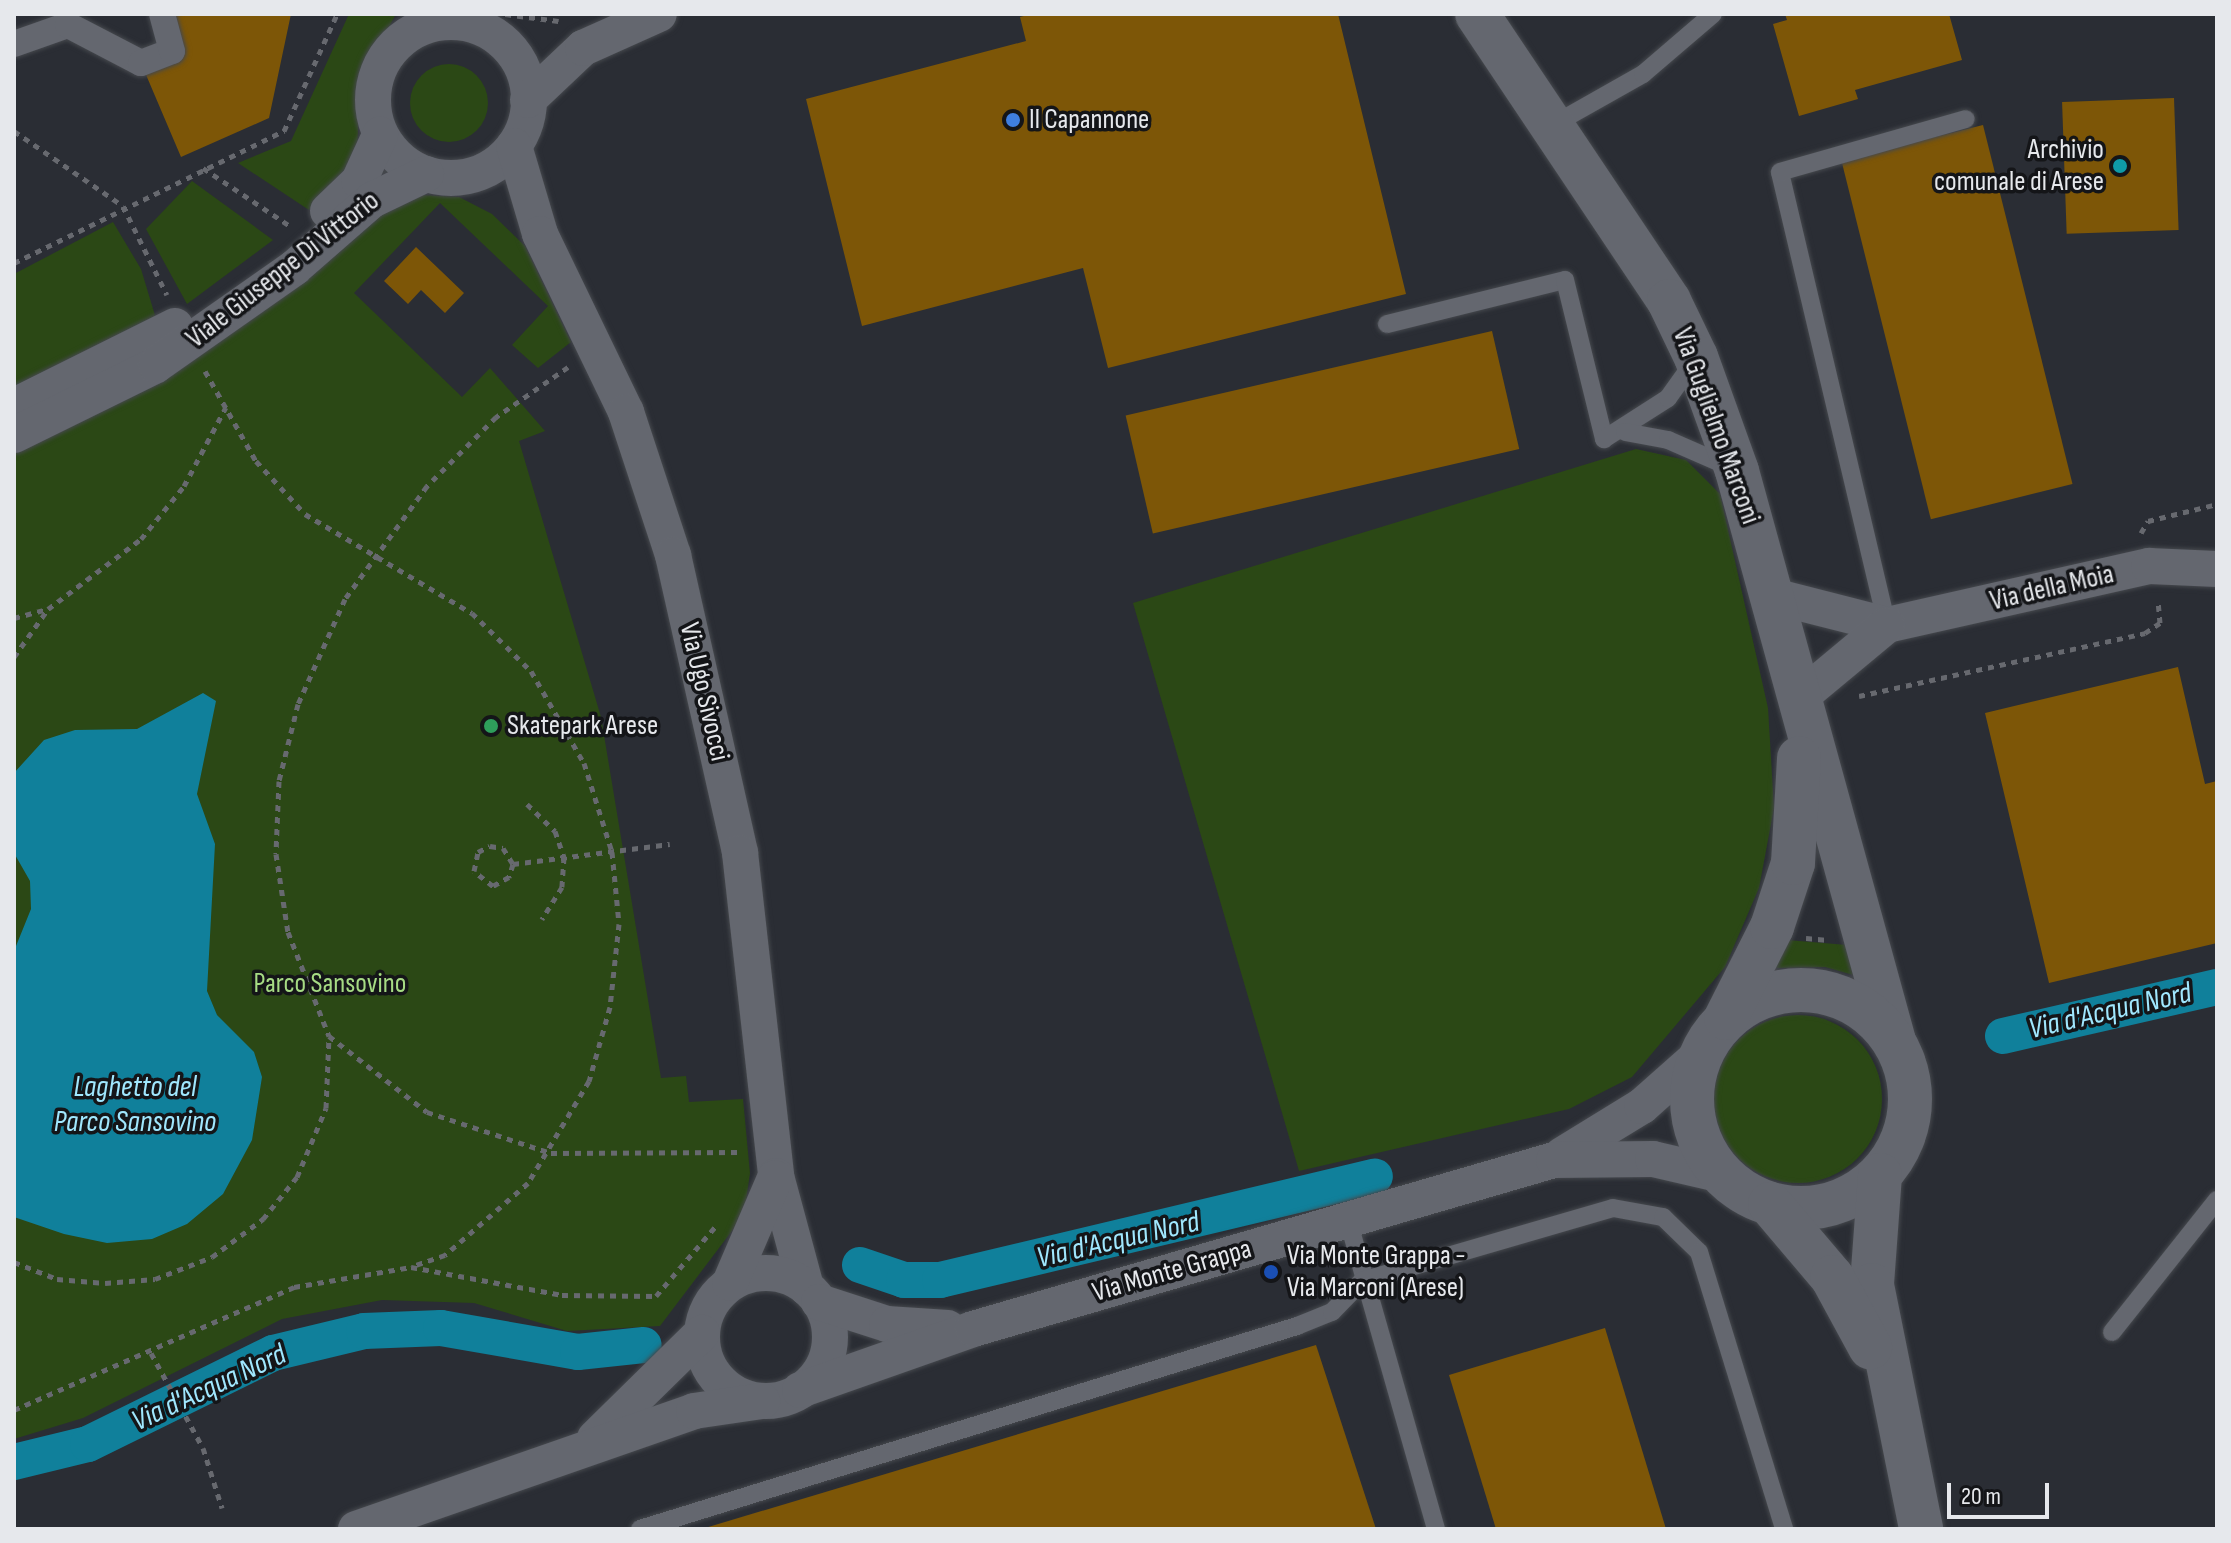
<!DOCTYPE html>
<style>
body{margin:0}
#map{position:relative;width:2231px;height:1543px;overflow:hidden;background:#2a2d34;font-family:"Sofia Sans Condensed",sans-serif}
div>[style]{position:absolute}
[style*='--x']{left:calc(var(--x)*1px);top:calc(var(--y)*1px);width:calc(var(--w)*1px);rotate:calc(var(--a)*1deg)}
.green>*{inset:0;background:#2b4815}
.round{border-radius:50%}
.water>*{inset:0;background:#10809b}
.canal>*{height:36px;margin:-18px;padding:0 18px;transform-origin:18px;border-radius:18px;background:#10809b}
.building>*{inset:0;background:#7d5607;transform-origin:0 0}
.path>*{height:5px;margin-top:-2.5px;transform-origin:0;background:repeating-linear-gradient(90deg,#67696f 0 6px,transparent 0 12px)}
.roads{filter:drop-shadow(0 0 2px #45484d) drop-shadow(0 0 2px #45484d)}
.service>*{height:18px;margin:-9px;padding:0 9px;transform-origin:9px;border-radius:9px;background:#64676f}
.pedestrian>*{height:26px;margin:-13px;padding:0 13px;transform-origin:13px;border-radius:13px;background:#64676f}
.minor>*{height:36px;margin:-18px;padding:0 18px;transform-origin:18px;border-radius:18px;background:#64676f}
.minor>.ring{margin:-18px;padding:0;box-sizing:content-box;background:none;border:36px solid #64676f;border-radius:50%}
.tertiary>*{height:44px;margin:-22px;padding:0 22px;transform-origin:22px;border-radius:22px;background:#64676f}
.tertiary>.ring{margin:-22px;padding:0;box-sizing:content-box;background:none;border:44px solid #64676f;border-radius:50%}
.dots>*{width:22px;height:22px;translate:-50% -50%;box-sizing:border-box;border:4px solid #141518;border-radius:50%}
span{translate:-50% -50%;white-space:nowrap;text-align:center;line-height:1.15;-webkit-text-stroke:7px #141518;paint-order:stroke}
.poi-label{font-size:28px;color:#e6e8ec}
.left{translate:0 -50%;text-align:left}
.right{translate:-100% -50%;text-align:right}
.street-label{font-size:28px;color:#e6e8ec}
.park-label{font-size:28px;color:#a6db84}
.water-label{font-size:30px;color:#a0e7fe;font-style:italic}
.frame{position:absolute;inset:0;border:16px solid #e6e8ec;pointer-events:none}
.scale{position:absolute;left:1947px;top:1483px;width:102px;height:36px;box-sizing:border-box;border:4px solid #e6e8ec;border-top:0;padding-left:10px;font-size:24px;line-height:28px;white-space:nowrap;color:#e6e8ec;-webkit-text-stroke:6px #141518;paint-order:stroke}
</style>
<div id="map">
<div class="green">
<i style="clip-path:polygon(349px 14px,396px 14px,360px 80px,357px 156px,309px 210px,238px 163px,291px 141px)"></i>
<i class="round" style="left:410px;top:64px;width:78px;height:78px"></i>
<i style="clip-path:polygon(192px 181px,273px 240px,187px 304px,146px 229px)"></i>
<i style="clip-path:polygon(422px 195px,459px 197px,492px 214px,525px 246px,571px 342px,538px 368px,512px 345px,548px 306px,440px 203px,354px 293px,462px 397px,490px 368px,545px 431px,519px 441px,601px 717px,661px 1078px,686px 1076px,689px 1102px,743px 1099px,750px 1173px,744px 1215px,660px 1326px,567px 1331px,474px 1303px,382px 1300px,282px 1319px,83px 1418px,14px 1439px,14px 445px,390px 202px)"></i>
<i style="clip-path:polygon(113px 222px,141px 269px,157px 322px,14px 393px,14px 274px)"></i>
<i style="clip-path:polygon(1636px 449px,1686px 460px,1720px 494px,1768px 708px,1774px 808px,1759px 888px,1725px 967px,1632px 1077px,1569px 1109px,1299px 1171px,1133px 603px)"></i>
<i style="clip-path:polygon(1787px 940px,1847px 945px,1853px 975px,1825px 967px,1774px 968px)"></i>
<i class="round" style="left:1714px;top:1015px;width:168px;height:168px"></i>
</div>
<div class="water">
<i style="clip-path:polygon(203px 693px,216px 701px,197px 794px,215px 844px,207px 991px,217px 1015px,254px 1052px,262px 1077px,252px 1140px,223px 1194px,187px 1224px,152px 1239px,107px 1243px,64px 1234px,14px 1217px,14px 951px,31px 909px,30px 881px,14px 853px,14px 773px,44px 740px,75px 730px,137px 729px)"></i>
</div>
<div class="canal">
<i style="--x:2003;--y:1036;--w:220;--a:-12.9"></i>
<i style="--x:860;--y:1265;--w:46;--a:18.8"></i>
<i style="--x:904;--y:1280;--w:36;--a:0"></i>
<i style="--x:940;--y:1280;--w:447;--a:-13.4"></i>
<i style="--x:14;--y:1462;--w:76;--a:-13.7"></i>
<i style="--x:88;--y:1444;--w:206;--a:-26.2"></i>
<i style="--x:273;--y:1353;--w:94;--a:-13.6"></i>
<i style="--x:364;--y:1331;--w:77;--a:-2.2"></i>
<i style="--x:441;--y:1328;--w:139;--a:9.9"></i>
<i style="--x:578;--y:1352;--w:66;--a:-6.1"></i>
</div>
<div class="building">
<i style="clip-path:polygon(162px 14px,291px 14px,269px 118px,181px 157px,141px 63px,172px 51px)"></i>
<i style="clip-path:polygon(1031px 14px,1338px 14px,1406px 294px,1108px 368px,1083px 268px,862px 326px,806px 99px,1026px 41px,1020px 17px)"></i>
<i style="clip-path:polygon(1785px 14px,1949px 14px,1962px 60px,1855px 90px,1858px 99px,1799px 116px,1773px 24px,1787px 20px)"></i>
<i style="left:2174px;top:98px;width:132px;height:112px;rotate:88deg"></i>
<i style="left:1983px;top:125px;width:370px;height:146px;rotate:76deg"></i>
<i style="clip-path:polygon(416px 247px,464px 293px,445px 313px,421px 290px,408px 304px,384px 281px)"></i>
<i style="left:1492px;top:331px;width:121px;height:376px;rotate:77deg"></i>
<i style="clip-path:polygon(2178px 667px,2205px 784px,2217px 781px,2217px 943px,2049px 983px,1985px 713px)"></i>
<i style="clip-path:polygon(1605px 1328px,1666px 1529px,1496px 1529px,1449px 1375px)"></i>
<i style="clip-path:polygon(1316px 1345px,1376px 1529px,705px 1529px,705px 1528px)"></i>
</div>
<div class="path">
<i style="--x:505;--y:14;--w:54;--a:7.4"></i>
<i style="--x:14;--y:131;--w:132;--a:34.5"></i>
<i style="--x:123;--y:206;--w:99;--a:63.7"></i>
<i style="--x:203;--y:168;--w:105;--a:33.7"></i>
<i style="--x:14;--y:263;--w:301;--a:-26.1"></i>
<i style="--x:284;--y:131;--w:128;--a:-65.6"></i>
<i style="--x:568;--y:367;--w:88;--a:145.2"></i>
<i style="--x:496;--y:417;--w:98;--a:135"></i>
<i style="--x:427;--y:486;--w:140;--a:126"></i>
<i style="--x:345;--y:599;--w:115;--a:114.1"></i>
<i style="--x:298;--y:704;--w:79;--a:103.9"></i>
<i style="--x:279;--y:781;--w:73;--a:92.4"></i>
<i style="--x:276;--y:854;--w:79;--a:81.3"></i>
<i style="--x:288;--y:932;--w:112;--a:68.5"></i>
<i style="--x:329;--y:1036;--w:124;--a:37.8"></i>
<i style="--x:427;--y:1112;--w:131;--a:18.3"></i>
<i style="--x:551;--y:1153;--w:191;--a:-0.3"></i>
<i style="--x:205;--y:371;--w:103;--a:60.5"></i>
<i style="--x:256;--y:461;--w:72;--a:47.2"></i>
<i style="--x:305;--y:514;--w:194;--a:30.7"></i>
<i style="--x:472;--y:613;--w:83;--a:44.5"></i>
<i style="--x:531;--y:671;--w:106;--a:60.1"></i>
<i style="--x:584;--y:763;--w:93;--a:72.5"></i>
<i style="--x:612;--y:852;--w:72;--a:84.4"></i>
<i style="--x:619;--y:924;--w:83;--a:96.2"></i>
<i style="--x:610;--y:1007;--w:77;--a:105.8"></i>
<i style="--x:589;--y:1081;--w:119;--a:120.9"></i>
<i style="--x:528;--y:1183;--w:110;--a:139.1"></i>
<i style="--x:445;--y:1255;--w:36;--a:161"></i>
<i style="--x:2141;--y:533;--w:14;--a:-60"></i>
<i style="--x:2148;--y:521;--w:71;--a:-13.8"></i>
<i style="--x:14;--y:618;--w:35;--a:-15"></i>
<i style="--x:48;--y:609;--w:116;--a:-37"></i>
<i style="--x:141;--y:539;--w:68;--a:-50.9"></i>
<i style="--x:184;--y:486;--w:89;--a:-62"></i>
<i style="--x:14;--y:657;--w:59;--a:-54.7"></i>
<i style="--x:1859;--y:696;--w:293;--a:-12.4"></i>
<i style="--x:2145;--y:633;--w:18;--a:-34"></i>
<i style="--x:2160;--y:623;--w:22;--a:-95"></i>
<i style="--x:527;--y:804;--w:39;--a:44"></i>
<i style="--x:555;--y:831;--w:28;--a:71"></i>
<i style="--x:564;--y:857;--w:30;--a:94"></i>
<i style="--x:562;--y:887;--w:38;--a:122"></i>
<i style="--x:513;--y:864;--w:14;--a:107"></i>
<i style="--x:509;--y:877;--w:18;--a:151"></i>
<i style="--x:493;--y:886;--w:24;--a:-142"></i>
<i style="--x:474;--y:871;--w:19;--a:-78"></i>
<i style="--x:478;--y:852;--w:13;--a:-27"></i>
<i style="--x:490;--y:846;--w:13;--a:9"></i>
<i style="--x:503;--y:848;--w:19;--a:58"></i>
<i style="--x:513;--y:864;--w:158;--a:-7.3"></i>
<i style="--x:1806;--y:938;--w:22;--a:5"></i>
<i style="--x:14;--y:1262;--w:46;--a:21.6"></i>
<i style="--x:57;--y:1279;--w:48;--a:4.8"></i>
<i style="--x:105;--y:1283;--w:50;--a:-4.6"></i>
<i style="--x:155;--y:1279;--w:61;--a:-21.1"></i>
<i style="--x:212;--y:1257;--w:64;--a:-36.7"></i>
<i style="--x:263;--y:1219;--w:54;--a:-51"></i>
<i style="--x:297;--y:1177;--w:75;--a:-67.2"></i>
<i style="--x:326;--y:1108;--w:71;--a:-87.6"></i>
<i style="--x:151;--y:1353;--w:108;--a:61.3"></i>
<i style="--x:203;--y:1448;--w:63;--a:72.4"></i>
<i style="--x:14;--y:1410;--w:306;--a:-23.7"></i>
<i style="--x:294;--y:1287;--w:119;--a:-9.7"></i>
<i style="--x:411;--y:1267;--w:154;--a:10.5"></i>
<i style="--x:562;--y:1295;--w:94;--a:0.6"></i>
<i style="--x:656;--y:1296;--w:91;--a:-49.5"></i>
</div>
<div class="roads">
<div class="service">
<i style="--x:1551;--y:126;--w:106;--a:-29.5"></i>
<i style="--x:1643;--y:74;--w:92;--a:-40.6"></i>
<i style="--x:1387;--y:324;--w:183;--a:-13.9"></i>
<i style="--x:1565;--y:280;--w:164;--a:76.2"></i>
<i style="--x:1604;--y:439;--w:76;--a:-32.6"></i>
<i style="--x:1668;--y:398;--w:43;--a:-54.5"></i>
<i style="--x:1625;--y:432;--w:44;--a:10.5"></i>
<i style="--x:1668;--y:440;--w:70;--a:23.6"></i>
<i style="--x:1887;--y:625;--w:465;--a:-103.3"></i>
<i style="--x:1780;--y:172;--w:193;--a:-15.9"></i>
<i style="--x:1348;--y:1220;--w:321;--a:74.1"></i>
<i style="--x:2112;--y:1332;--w:169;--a:-51.5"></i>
<i style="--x:640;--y:1529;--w:688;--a:-17.17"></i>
<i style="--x:1297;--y:1326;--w:38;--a:-22"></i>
<i style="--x:1332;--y:1312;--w:43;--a:-45.9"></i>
<i style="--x:1362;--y:1281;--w:261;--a:-16.2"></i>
<i style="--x:1613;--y:1208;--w:51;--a:10.2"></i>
<i style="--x:1663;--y:1217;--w:50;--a:44.2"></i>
<i style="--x:1699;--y:1252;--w:290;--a:72.9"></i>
</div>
<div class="pedestrian">
<i style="--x:14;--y:44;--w:57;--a:-19.4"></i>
<i style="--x:68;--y:25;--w:82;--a:27.5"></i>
<i style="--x:141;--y:63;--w:33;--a:-21"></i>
<i style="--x:172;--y:51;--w:38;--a:-105"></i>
</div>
<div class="minor">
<i class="ring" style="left:373px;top:22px;width:120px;height:120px"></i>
<i style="--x:528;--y:100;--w:76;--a:-43.4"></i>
<i style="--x:583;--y:48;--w:83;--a:-24.1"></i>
<i style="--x:514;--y:146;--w:92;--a:73.5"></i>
<i style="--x:540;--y:234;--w:198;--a:64.2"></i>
<i style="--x:626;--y:412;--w:151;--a:71.8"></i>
<i style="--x:673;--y:555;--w:305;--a:77.3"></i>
<i style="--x:740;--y:853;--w:325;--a:83.6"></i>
<i style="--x:776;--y:1176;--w:115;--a:74.9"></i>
<i style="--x:328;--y:211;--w:43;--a:-44.1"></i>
<i style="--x:359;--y:181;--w:51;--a:-65.5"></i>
<i style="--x:14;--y:406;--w:180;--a:-26.4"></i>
<i style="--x:14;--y:435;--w:158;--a:-26.2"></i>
<i style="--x:156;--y:365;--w:169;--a:-35.1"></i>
<i style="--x:294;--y:268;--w:103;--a:-41.1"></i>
<i style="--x:372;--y:200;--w:60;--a:-25.7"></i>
<i style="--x:1773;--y:596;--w:118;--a:14.3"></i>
<i style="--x:1887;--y:625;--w:269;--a:-12.7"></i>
<i style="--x:2149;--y:566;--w:68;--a:2.5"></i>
<i style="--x:1797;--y:700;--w:117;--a:-39.8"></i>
<i style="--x:1562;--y:1155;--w:94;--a:-31.5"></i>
<i style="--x:1642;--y:1106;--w:81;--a:-41.5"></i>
<i class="ring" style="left:702px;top:1273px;width:92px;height:92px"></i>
<i style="--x:730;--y:1283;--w:114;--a:-66.8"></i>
<i style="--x:819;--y:1302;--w:71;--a:17.9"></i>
<i style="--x:887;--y:1324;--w:61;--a:3.8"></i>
<i style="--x:800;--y:1390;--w:183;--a:-19.4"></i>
<i style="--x:973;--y:1329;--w:605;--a:-16.22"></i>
<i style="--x:1554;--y:1160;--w:99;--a:-0.6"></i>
<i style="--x:1653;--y:1159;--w:71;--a:13.1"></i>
<i style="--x:595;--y:1438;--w:150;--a:-44.5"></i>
<i style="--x:356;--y:1529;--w:358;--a:-19.2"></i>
<i style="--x:694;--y:1411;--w:69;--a:-8.4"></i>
</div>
<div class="tertiary">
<i style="--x:1477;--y:14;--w:345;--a:56.2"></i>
<i style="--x:1669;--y:301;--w:62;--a:64.3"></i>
<i style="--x:1696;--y:357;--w:121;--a:70.2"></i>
<i style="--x:1737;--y:471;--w:591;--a:74.6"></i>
<i class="ring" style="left:1692px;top:990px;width:174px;height:174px"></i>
<i style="--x:1726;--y:1018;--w:102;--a:-63.2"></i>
<i style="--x:1772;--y:927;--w:67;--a:-71.8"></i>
<i style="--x:1793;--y:863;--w:105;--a:-86.7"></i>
<i style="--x:1880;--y:1175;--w:110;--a:94.2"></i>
<i style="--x:1872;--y:1285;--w:249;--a:78.6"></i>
<i style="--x:1770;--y:1204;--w:96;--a:49.7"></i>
<i style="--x:1832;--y:1277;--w:80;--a:61.5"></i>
</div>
</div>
<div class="dots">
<i style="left:1013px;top:120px;background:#3f7fe0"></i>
<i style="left:2120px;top:166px;background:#0f9aa8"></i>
<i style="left:491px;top:726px;background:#2e9e5b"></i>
<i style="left:1271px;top:1272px;background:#1a4fb4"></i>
</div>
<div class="poi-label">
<span class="left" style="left:1029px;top:120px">Il Capannone</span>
<span class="right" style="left:2104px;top:166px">Archivio<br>comunale di Arese</span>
<span class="left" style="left:507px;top:726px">Skatepark Arese</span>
<span class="left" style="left:1287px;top:1272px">Via Monte Grappa -<br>Via Marconi (Arese)</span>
</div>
<div class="street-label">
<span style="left:283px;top:270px;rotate:-38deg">Viale Giuseppe Di Vittorio</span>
<span style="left:1716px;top:426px;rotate:70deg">Via Guglielmo Marconi</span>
<span style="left:2052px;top:588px;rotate:-13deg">Via della Moia</span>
<span style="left:704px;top:692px;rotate:77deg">Via Ugo Sivocci</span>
<span style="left:1172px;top:1271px;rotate:-16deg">Via Monte Grappa</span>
</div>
<div class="park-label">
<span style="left:330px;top:984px">Parco Sansovino</span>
</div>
<div class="water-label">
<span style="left:2110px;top:1011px;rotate:-13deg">Via d'Acqua Nord</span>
<span style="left:135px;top:1104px">Laghetto del<br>Parco Sansovino</span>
<span style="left:1118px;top:1240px;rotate:-13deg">Via d'Acqua Nord</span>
<span style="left:209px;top:1388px;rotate:-25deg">Via d'Acqua Nord</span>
</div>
<div class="frame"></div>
<div class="scale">20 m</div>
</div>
